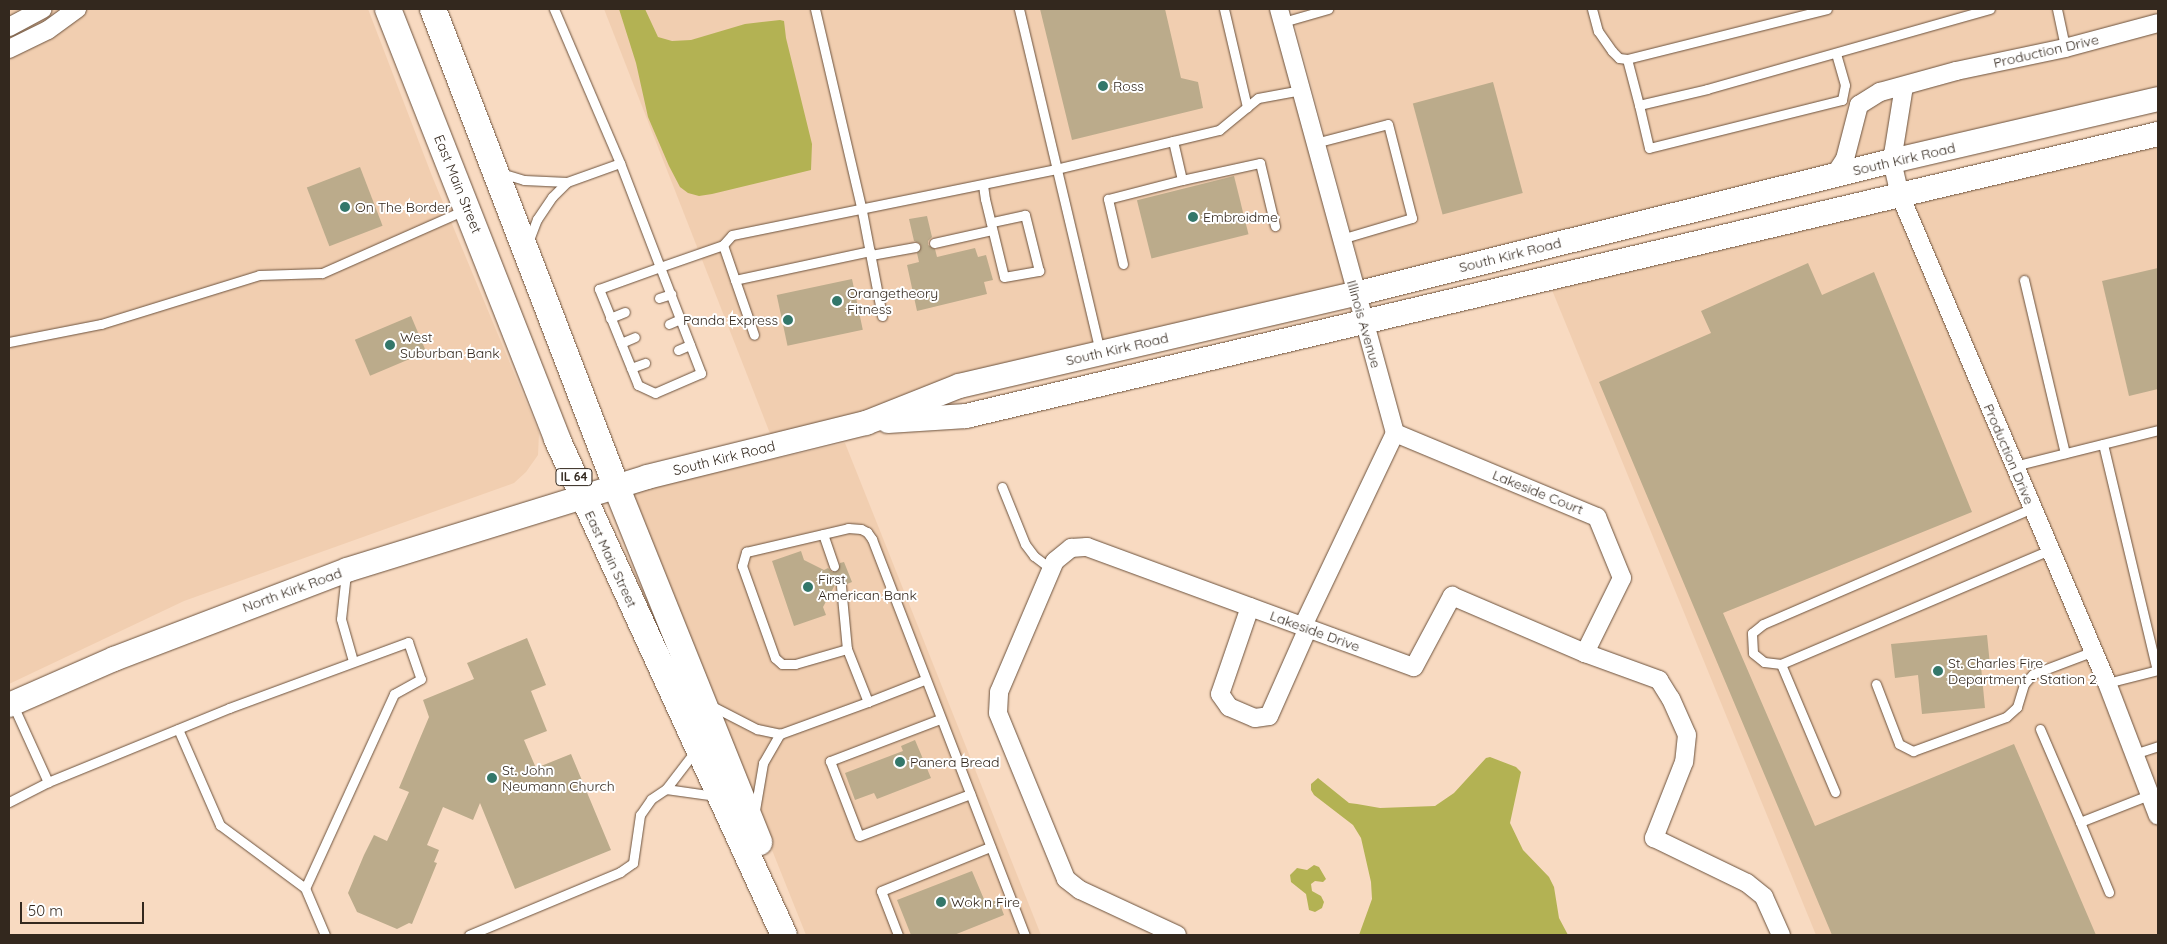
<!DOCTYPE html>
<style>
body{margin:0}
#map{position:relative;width:2167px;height:944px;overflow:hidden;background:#f8dac1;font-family:Quicksand,sans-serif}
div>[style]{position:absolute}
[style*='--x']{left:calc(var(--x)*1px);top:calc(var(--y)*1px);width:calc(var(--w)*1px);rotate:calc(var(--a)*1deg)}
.built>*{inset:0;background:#f1ceb0}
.water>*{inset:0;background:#b3b253}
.building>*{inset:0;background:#bbab8b;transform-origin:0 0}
.roads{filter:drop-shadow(0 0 1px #6c523d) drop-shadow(0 0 1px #6c523d)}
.service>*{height:9px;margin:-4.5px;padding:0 4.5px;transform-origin:4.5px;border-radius:4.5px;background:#fff}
.minor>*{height:18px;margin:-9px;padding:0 9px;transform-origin:9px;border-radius:9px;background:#fff}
.secondary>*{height:24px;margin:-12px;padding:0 12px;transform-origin:12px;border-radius:12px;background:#fff}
.primary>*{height:26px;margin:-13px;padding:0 13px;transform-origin:13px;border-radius:13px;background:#fff}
.dots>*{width:14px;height:14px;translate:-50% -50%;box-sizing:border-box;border:2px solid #fff;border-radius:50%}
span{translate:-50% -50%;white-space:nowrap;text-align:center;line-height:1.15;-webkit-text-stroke:4px #fff;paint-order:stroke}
.shield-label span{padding:1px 4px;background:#fff;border:1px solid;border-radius:4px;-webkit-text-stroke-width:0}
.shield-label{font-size:12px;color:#33281e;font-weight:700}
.street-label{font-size:14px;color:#33281e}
.poi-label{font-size:14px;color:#33281e}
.left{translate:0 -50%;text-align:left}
.right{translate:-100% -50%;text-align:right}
.frame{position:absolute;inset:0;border:10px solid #33281e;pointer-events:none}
.scale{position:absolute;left:20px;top:902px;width:124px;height:22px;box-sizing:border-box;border:2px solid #33281e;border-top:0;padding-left:6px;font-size:15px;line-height:18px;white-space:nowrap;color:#33281e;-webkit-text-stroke:4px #fff;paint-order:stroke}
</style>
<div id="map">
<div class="built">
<i style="clip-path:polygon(9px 9px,368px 9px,432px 176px,539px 433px,538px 455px,526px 472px,514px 483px,184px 601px,9px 684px)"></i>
<i style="clip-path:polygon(604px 9px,1271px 9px,1345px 286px,771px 436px)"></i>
<i style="clip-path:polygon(1291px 9px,2158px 9px,2158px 92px,1364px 282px)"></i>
<i style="clip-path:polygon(2158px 146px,2158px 935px,1816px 935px,1552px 290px)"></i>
<i style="clip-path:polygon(845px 443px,1041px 935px,806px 935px,629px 492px)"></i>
</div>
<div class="water">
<i style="clip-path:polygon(619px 9px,645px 9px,658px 37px,672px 41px,691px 40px,745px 24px,780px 20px,784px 21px,786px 38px,812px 144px,811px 170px,712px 194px,699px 196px,688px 193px,680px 187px,669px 166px,648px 117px,636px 63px)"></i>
<i style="clip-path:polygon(1490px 757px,1516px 767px,1521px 772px,1510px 823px,1523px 850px,1549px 877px,1554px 887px,1559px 918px,1568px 935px,1359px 935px,1372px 899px,1371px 882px,1361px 838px,1353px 825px,1314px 795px,1311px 790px,1311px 784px,1318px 778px,1349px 803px,1357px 804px,1380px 808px,1435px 806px,1454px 793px,1486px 758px)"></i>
<i style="clip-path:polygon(1314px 865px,1319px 867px,1326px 879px,1323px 882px,1315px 881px,1311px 884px,1312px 891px,1321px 896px,1324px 902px,1322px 908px,1315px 912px,1309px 910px,1306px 894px,1291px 882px,1290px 875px,1297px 868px,1307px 870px)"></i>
</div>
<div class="building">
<i style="clip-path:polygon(1040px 9px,1165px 9px,1181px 78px,1198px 82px,1203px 108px,1072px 140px)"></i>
<i style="left:1493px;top:82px;width:115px;height:83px;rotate:75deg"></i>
<i style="left:360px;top:167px;width:63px;height:57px;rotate:69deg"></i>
<i style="left:1234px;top:176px;width:60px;height:100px;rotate:76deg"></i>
<i style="clip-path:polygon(927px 216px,932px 237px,928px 241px,928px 245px,935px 249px,937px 257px,975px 248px,978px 257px,986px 255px,993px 280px,984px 282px,987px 294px,917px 311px,907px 265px,919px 262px,917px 253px,921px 246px,919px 243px,914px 241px,909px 219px)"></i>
<i style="clip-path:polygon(1808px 263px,1822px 295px,1874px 272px,1972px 512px,1723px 613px,1815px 826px,2014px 744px,2096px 935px,1832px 935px,1599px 382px,1711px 333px,1701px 311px)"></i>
<i style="clip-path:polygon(2158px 268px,2158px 389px,2129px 396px,2102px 281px)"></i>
<i style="left:852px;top:279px;width:52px;height:77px;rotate:78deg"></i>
<i style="left:411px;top:316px;width:39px;height:61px;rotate:67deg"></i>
<i style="clip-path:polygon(801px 551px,804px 560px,824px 570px,828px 568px,832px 572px,838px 570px,840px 563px,844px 562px,852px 582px,847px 584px,841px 580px,836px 583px,823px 607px,826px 615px,794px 626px,772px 561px)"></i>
<i style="clip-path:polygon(1987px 635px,1990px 665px,1981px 666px,1985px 708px,1922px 714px,1918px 675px,1895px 678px,1891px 644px)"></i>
<i style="clip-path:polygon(527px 638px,546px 685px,531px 691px,547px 731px,524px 740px,536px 768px,571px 754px,611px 850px,515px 889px,480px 803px,473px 820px,443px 807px,427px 845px,439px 850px,434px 862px,437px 863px,412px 924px,409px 923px,397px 929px,357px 912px,348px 893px,364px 855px,374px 835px,387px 841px,409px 792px,399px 788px,429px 717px,423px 700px,474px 679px,467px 663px)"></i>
<i style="clip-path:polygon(915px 740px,931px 778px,877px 799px,874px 793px,855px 800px,845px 773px,903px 751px,901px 746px)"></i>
<i style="clip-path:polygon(972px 871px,986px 904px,998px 899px,1004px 915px,954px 935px,911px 935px,897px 900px)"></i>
</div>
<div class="roads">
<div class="service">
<i style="--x:554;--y:9;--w:168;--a:66.8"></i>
<i style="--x:815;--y:9;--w:207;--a:76.9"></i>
<i style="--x:862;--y:211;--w:107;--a:79.2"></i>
<i style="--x:1019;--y:9;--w:352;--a:76.7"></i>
<i style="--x:1224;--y:9;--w:101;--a:76.8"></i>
<i style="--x:1592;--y:9;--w:23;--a:75"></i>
<i style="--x:1598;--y:31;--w:24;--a:55"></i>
<i style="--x:1612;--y:51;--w:10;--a:45"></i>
<i style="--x:1619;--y:58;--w:8;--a:7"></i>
<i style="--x:1627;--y:59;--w:206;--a:-14"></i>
<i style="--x:2057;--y:9;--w:40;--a:78"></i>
<i style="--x:1283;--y:22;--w:47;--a:-16.1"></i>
<i style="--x:1627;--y:59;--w:48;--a:75.4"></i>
<i style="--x:1639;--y:105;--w:70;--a:-13.2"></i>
<i style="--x:1707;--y:89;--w:294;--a:-15.8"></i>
<i style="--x:1639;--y:105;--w:44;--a:76.9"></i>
<i style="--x:1649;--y:148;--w:199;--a:-14"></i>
<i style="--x:1842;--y:100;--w:15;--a:-79"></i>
<i style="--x:1845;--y:85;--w:33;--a:-106"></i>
<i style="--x:1173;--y:141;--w:40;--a:77"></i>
<i style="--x:1315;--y:143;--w:75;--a:-14.6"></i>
<i style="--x:1388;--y:124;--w:97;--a:75.7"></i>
<i style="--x:1412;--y:218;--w:74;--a:163.5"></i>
<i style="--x:501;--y:173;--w:24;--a:17"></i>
<i style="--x:524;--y:180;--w:43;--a:2.7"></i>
<i style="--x:567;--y:182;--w:21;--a:135"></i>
<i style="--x:552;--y:197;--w:27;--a:124"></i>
<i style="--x:537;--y:219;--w:25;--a:111"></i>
<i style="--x:567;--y:182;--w:56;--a:-19.7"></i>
<i style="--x:620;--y:163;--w:111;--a:69"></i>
<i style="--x:660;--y:267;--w:114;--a:68.9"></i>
<i style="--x:701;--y:373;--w:50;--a:156.5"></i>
<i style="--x:655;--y:393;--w:19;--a:-155"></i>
<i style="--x:638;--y:385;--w:104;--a:-112.1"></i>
<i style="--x:599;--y:289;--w:65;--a:-19.8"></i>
<i style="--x:660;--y:267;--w:67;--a:-19.2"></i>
<i style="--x:983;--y:185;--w:14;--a:82"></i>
<i style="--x:985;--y:199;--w:80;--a:76.3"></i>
<i style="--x:1004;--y:277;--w:36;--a:-10"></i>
<i style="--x:1039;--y:271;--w:58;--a:-104"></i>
<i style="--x:1025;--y:215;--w:35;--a:168"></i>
<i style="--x:934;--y:243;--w:59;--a:-12.6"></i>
<i style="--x:870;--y:251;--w:138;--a:167.9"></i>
<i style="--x:735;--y:280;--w:37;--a:-109"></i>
<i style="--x:723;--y:245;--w:13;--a:-48"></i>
<i style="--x:732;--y:235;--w:331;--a:-11.5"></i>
<i style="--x:1056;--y:169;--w:168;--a:-13.5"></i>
<i style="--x:1219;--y:130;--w:50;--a:-39.4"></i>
<i style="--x:1258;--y:98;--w:44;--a:-10.5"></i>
<i style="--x:871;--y:255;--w:45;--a:-10.3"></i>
<i style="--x:1123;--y:264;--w:67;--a:-103"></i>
<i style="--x:1108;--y:199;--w:76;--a:-14.4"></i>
<i style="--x:1182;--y:180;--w:80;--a:-12.3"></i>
<i style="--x:1260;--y:163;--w:65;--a:76.6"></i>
<i style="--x:735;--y:280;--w:58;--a:70.9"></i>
<i style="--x:2024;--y:280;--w:178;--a:76.7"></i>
<i style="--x:659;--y:298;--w:13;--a:-18"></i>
<i style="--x:610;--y:318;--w:16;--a:-22"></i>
<i style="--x:669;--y:324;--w:12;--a:-24"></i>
<i style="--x:9;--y:342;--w:94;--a:-11.1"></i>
<i style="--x:101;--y:324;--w:165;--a:-17.2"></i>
<i style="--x:259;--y:275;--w:63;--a:-1.8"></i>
<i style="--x:322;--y:273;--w:156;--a:-23.8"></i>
<i style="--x:621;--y:343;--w:15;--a:-23"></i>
<i style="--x:678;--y:350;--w:13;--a:-23"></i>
<i style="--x:631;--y:368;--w:15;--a:-20"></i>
<i style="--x:2103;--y:444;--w:232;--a:76.6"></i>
<i style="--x:2014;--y:466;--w:148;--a:-14"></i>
<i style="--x:1002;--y:487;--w:61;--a:68"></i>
<i style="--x:1025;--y:544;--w:15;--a:53"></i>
<i style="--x:1034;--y:556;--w:21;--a:37"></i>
<i style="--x:823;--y:534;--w:34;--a:71"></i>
<i style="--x:346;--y:573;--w:46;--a:96.2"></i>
<i style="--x:341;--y:619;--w:44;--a:74.1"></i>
<i style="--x:841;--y:586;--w:63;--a:84.6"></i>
<i style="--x:1781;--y:664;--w:17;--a:-173"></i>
<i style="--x:1764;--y:662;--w:14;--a:-141"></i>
<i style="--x:1753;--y:653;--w:20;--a:-93"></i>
<i style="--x:1752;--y:633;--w:14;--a:-39"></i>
<i style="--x:1763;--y:624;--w:293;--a:-23.3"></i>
<i style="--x:924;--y:680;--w:60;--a:158.6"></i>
<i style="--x:868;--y:702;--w:57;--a:-111.6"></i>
<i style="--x:847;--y:649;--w:54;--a:163.9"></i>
<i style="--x:795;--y:664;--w:13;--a:180"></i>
<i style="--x:782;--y:664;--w:9;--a:-139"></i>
<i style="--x:775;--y:658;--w:98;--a:-109.7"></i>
<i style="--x:742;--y:566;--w:15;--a:-74"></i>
<i style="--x:746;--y:552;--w:105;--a:-13.2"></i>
<i style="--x:848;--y:528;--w:13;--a:4"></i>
<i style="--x:861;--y:529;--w:7;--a:27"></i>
<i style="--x:867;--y:532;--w:9;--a:54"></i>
<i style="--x:872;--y:539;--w:425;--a:68.9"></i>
<i style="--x:2107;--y:683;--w:53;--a:-14.3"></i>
<i style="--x:1876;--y:684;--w:64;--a:69"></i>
<i style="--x:1899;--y:744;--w:16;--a:27"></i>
<i style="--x:1913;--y:751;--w:99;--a:-20.1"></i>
<i style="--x:2006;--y:717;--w:15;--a:-42"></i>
<i style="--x:2017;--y:707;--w:24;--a:-73"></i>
<i style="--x:2024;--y:684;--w:13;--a:-48"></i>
<i style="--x:2033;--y:674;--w:65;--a:-20.7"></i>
<i style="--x:13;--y:705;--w:85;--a:65.6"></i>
<i style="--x:710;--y:705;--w:53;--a:27.1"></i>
<i style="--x:757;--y:729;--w:24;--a:12"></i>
<i style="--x:780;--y:734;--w:94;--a:-20"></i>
<i style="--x:940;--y:719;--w:118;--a:159.1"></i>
<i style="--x:830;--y:761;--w:80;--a:68.9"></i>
<i style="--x:859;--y:836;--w:119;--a:-20.7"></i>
<i style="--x:178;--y:729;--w:105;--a:66.4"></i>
<i style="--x:220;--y:825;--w:106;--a:36.5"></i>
<i style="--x:305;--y:888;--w:51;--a:66.9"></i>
<i style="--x:2040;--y:729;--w:101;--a:66.7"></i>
<i style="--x:2080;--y:822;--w:74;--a:-21.4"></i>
<i style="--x:2134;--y:754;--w:25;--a:-18"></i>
<i style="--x:666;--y:789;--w:49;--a:8.1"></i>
<i style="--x:1835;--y:792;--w:139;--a:-112.9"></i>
<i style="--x:1781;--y:664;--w:292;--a:-23"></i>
<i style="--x:9;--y:802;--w:44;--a:-27.1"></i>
<i style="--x:48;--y:782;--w:196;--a:-22.2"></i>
<i style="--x:229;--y:708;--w:191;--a:-20.2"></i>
<i style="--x:408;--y:642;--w:39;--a:71"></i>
<i style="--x:421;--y:679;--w:31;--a:151"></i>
<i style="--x:394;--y:694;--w:213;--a:114.6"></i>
<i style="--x:755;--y:810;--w:48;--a:-80.3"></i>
<i style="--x:763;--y:763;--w:34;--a:-60"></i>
<i style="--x:2080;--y:822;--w:76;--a:67.5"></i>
<i style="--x:469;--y:935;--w:164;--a:-22.6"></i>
<i style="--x:620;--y:872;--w:16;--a:-35"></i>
<i style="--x:633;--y:863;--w:49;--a:-81.7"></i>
<i style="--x:640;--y:815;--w:19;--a:-55"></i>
<i style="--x:651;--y:799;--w:18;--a:-34"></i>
<i style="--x:666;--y:789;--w:49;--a:-52.4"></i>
<i style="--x:898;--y:935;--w:47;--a:-111.1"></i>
<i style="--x:881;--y:891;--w:118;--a:-22"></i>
</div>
<div class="minor">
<i style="--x:1279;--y:9;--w:440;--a:74.7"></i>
<i style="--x:1395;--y:433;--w:214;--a:115.5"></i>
<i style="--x:9;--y:27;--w:38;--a:-28"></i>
<i style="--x:9;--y:49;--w:43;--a:-26"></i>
<i style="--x:48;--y:30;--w:36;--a:-36"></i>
<i style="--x:1904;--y:86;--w:76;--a:99.1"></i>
<i style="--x:1892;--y:161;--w:35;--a:77"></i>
<i style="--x:1900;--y:195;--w:530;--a:67.01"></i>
<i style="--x:2107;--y:683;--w:142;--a:69"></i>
<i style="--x:1834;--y:176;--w:20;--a:-57"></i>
<i style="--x:1845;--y:159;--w:56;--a:-75.5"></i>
<i style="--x:1859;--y:105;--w:25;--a:-32"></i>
<i style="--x:1880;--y:92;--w:79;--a:-15.4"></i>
<i style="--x:1956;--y:71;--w:111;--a:-11.9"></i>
<i style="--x:2065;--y:48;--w:96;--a:-15"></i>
<i style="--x:1395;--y:433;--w:219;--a:22.6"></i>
<i style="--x:1597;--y:517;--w:66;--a:67.7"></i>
<i style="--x:1622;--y:578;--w:84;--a:116.3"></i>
<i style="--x:1250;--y:607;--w:92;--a:109"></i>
<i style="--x:1220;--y:694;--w:16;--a:55"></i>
<i style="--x:1229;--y:707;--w:28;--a:23"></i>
<i style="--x:1255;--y:718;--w:14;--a:-8"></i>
<i style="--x:1269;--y:716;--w:96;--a:-66.1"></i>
<i style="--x:1177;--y:935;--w:107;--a:-155.1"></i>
<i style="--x:1080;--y:890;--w:18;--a:-142"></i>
<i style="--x:1066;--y:879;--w:179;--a:-112.3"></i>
<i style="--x:998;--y:713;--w:21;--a:-87"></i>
<i style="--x:999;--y:692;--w:142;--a:-66.9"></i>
<i style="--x:1055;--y:561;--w:21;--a:-39"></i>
<i style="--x:1071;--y:548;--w:16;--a:-4"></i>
<i style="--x:1087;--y:547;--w:348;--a:20.2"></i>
<i style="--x:1414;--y:667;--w:81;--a:-61.8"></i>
<i style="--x:1452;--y:596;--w:145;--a:23.2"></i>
<i style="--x:1585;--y:653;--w:79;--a:20"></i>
<i style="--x:1659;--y:680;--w:22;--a:58"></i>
<i style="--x:1671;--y:699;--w:39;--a:66"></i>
<i style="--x:1687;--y:735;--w:27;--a:96"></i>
<i style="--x:1684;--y:762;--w:82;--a:111.5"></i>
<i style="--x:1654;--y:838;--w:103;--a:25.8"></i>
<i style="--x:1747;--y:883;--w:22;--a:39"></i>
<i style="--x:1764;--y:897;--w:42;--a:65.9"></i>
</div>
<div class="secondary">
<i style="--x:888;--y:421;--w:78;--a:-3.7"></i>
<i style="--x:966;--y:416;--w:1225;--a:-13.31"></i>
<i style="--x:9;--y:705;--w:115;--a:-23.7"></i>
<i style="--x:114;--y:659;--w:249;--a:-20.9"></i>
<i style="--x:347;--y:570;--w:314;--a:-17.2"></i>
<i style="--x:647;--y:477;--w:226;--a:-13.9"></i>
<i style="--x:866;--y:423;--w:100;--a:-21.7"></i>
<i style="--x:959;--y:386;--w:407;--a:-13.1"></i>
<i style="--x:1355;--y:294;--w:553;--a:-13.91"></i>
<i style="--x:1892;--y:161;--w:273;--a:-13.1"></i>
</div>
<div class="primary">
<i style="--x:388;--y:9;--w:462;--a:68.5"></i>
<i style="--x:557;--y:439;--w:545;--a:65.41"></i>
<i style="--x:433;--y:9;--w:511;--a:69.01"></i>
<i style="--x:616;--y:486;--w:384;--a:68.1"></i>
</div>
</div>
<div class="dots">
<i style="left:1103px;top:86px;background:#33776a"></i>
<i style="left:345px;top:207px;background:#33776a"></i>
<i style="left:1193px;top:217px;background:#33776a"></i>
<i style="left:837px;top:301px;background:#33776a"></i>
<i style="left:788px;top:320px;background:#33776a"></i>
<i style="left:390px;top:345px;background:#33776a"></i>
<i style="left:808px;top:587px;background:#33776a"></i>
<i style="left:1938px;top:671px;background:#33776a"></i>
<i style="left:900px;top:762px;background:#33776a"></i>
<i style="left:492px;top:778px;background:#33776a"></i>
<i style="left:941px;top:902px;background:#33776a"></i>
</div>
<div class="shield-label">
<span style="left:574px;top:477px">IL 64</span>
</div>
<div class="street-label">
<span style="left:2046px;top:51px;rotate:-13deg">Production Drive</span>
<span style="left:1904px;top:159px;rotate:-13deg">South Kirk Road</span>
<span style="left:458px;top:184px;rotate:68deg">East Main Street</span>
<span style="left:1510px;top:255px;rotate:-14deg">South Kirk Road</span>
<span style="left:1364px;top:324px;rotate:74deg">Illinois Avenue</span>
<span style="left:1117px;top:349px;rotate:-13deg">South Kirk Road</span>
<span style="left:2009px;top:454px;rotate:67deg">Production Drive</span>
<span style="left:724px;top:458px;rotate:-14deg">South Kirk Road</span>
<span style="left:1538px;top:492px;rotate:22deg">Lakeside Court</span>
<span style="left:611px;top:559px;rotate:65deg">East Main Street</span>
<span style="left:292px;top:590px;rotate:-20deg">North Kirk Road</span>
<span style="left:1315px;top:631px;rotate:20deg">Lakeside Drive</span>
</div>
<div class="poi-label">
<span class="left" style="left:1113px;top:86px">Ross</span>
<span class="left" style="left:355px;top:207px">On The Border</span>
<span class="left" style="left:1203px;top:217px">Embroidme</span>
<span class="left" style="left:847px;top:301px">Orangetheory<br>Fitness</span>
<span class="right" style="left:778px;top:320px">Panda Express</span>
<span class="left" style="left:400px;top:345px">West<br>Suburban Bank</span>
<span class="left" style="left:818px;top:587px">First<br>American Bank</span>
<span class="left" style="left:1948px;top:671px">St. Charles Fire<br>Department - Station 2</span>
<span class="left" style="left:910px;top:762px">Panera Bread</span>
<span class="left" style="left:502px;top:778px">St. John<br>Neumann Church</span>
<span class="left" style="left:951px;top:902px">Wok n Fire</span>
</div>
<div class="frame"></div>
<div class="scale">50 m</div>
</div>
